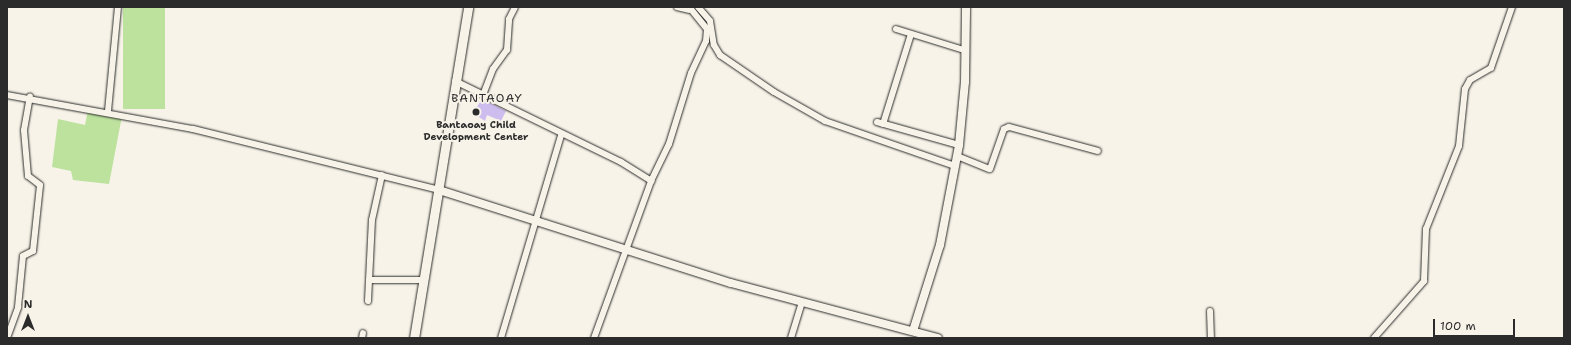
<!DOCTYPE html>
<style>
body{margin:0}
#map{position:relative;width:1571px;height:345px;overflow:hidden;background:#f7f3e8;font-family:"Shantell Sans",sans-serif}
div>[style]{position:absolute}
[style*='--x']{left:calc(var(--x)*1px);top:calc(var(--y)*1px);width:calc(var(--w)*1px);rotate:calc(var(--a)*1deg)}
.green>*{inset:0;background:#bde29d;transform-origin:0 0}
.building>*{inset:0;background:#cdbdef}
.roads{filter:drop-shadow(0 0 1px #2b2b2b) drop-shadow(0 0 1px #2b2b2b)}
.minor>*{height:6px;margin:-3px;padding:0 3px;transform-origin:3px;border-radius:3px;background:#f7f3e8}
.tertiary>*{height:8px;margin:-4px;padding:0 4px;transform-origin:4px;border-radius:4px;background:#f7f3e8}
.secondary>*{height:9px;margin:-4.5px;padding:0 4.5px;transform-origin:4.5px;border-radius:4.5px;background:#f7f3e8}
.dots>*{width:11px;height:11px;translate:-50% -50%;box-sizing:border-box;border:2px solid #f7f3e8;border-radius:50%}
span{translate:-50% -50%;white-space:nowrap;text-align:center;line-height:1.15;-webkit-text-stroke:4px #f7f3e8;paint-order:stroke}
.poi-label{font-size:10px;color:#2b2b2b;font-weight:700}
.quarter-label{font-size:12px;color:#2b2b2b;letter-spacing:1px}
.frame{position:absolute;inset:0;border:8px solid #2b2b2b;pointer-events:none}
.north{position:absolute;left:8px;top:297px;width:40px;height:40px;-webkit-text-stroke:3px #f7f3e8;paint-order:stroke;rotate:0deg;font-size:11px;font-weight:700;line-height:16px;text-align:center;color:#2b2b2b}
.north::after{content:'';display:block;margin:auto;width:14px;height:18px;background:#2b2b2b;clip-path:polygon(50% 0,100% 100%,50% 72%,0 100%)}
.scale{position:absolute;left:1433px;top:319px;width:82px;height:18px;box-sizing:border-box;border:2px solid #2b2b2b;border-top:0;padding-left:5px;font-size:12px;line-height:14px;white-space:nowrap;color:#2b2b2b;-webkit-text-stroke:3px #f7f3e8;paint-order:stroke}
</style>
<div id="map">
<div class="green">
<i style="left:123px;top:7px;width:42px;height:102px"></i>
<i style="clip-path:polygon(88px 110px,122px 116px,109px 184px,73px 180px,71px 171px,52px 167px,58px 119px,85px 125px)"></i>
</div>
<div class="building">
<i style="clip-path:polygon(482px 99px,506px 111px,501px 121px,487px 115px,485px 121px,473px 113px)"></i>
</div>
<div class="roads">
<div class="minor">
<i style="--x:677;--y:7;--w:12;--a:14"></i>
<i style="--x:698;--y:7;--w:18;--a:49"></i>
<i style="--x:710;--y:21;--w:24;--a:81"></i>
<i style="--x:714;--y:45;--w:12;--a:59"></i>
<i style="--x:720;--y:55;--w:65;--a:34.4"></i>
<i style="--x:774;--y:92;--w:59;--a:29.6"></i>
<i style="--x:825;--y:121;--w:138;--a:19.1"></i>
<i style="--x:896;--y:29;--w:71;--a:17.2"></i>
<i style="--x:455;--y:81;--w:185;--a:26"></i>
<i style="--x:621;--y:162;--w:36;--a:32"></i>
<i style="--x:7;--y:95;--w:189;--a:10.4"></i>
<i style="--x:193;--y:129;--w:253;--a:13.9"></i>
<i style="--x:483;--y:95;--w:28;--a:-69"></i>
<i style="--x:493;--y:69;--w:24;--a:-54"></i>
<i style="--x:507;--y:50;--w:31;--a:-86"></i>
<i style="--x:509;--y:19;--w:13;--a:-63"></i>
<i style="--x:108;--y:111;--w:104;--a:-84.5"></i>
<i style="--x:877;--y:122;--w:85;--a:15.7"></i>
<i style="--x:883;--y:124;--w:94;--a:-72.7"></i>
<i style="--x:957;--y:156;--w:35;--a:22"></i>
<i style="--x:990;--y:169;--w:42;--a:-70.7"></i>
<i style="--x:1004;--y:129;--w:5;--a:-22"></i>
<i style="--x:1009;--y:127;--w:92;--a:15.1"></i>
<i style="--x:369;--y:280;--w:54;--a:0"></i>
<i style="--x:368;--y:301;--w:81;--a:-87.2"></i>
<i style="--x:372;--y:220;--w:46;--a:-77.5"></i>
<i style="--x:1210;--y:311;--w:27;--a:88"></i>
<i style="--x:7;--y:338;--w:33;--a:-70"></i>
<i style="--x:18;--y:307;--w:51;--a:-84.4"></i>
<i style="--x:23;--y:256;--w:11;--a:-27"></i>
<i style="--x:33;--y:251;--w:66;--a:-83.9"></i>
<i style="--x:40;--y:185;--w:15;--a:-143"></i>
<i style="--x:28;--y:176;--w:46;--a:-95"></i>
<i style="--x:24;--y:130;--w:34;--a:-80"></i>
<i style="--x:362;--y:338;--w:5;--a:-79"></i>
<i style="--x:501;--y:338;--w:212;--a:-73.5"></i>
<i style="--x:594;--y:338;--w:167;--a:-70"></i>
<i style="--x:651;--y:181;--w:41;--a:-64.1"></i>
<i style="--x:669;--y:144;--w:74;--a:-72.8"></i>
<i style="--x:691;--y:73;--w:35;--a:-65"></i>
<i style="--x:706;--y:41;--w:12;--a:-85"></i>
<i style="--x:707;--y:29;--w:28;--a:-129"></i>
<i style="--x:791;--y:338;--w:37;--a:-73"></i>
<i style="--x:1374;--y:338;--w:76;--a:-48.7"></i>
<i style="--x:1424;--y:281;--w:52;--a:-87.8"></i>
<i style="--x:1426;--y:229;--w:89;--a:-68.3"></i>
<i style="--x:1459;--y:146;--w:57;--a:-84"></i>
<i style="--x:1465;--y:89;--w:10;--a:-61"></i>
<i style="--x:1470;--y:80;--w:24;--a:-30"></i>
<i style="--x:1491;--y:68;--w:65;--a:-71"></i>
</div>
<div class="tertiary">
<i style="--x:439;--y:190;--w:306;--a:17.7"></i>
<i style="--x:731;--y:283;--w:214;--a:14.9"></i>
<i style="--x:913;--y:331;--w:90;--a:-72.6"></i>
<i style="--x:940;--y:245;--w:102;--a:-79.2"></i>
<i style="--x:959;--y:145;--w:63;--a:-84.6"></i>
<i style="--x:965;--y:82;--w:75;--a:-89.2"></i>
</div>
<div class="secondary">
<i style="--x:414;--y:338;--w:335;--a:-80.7"></i>
</div>
</div>
<div class="dots">
<i style="left:476px;top:112px;background:#2b2b2b"></i>
</div>
<div class="poi-label">
<span style="left:476px;top:130px">Bantaoay Child<br>Development Center</span>
</div>
<div class="quarter-label">
<span style="left:487px;top:99px">BANTAOAY</span>
</div>
<div class="frame"></div>
<div class="north">N</div>
<div class="scale">100 m</div>
</div>
